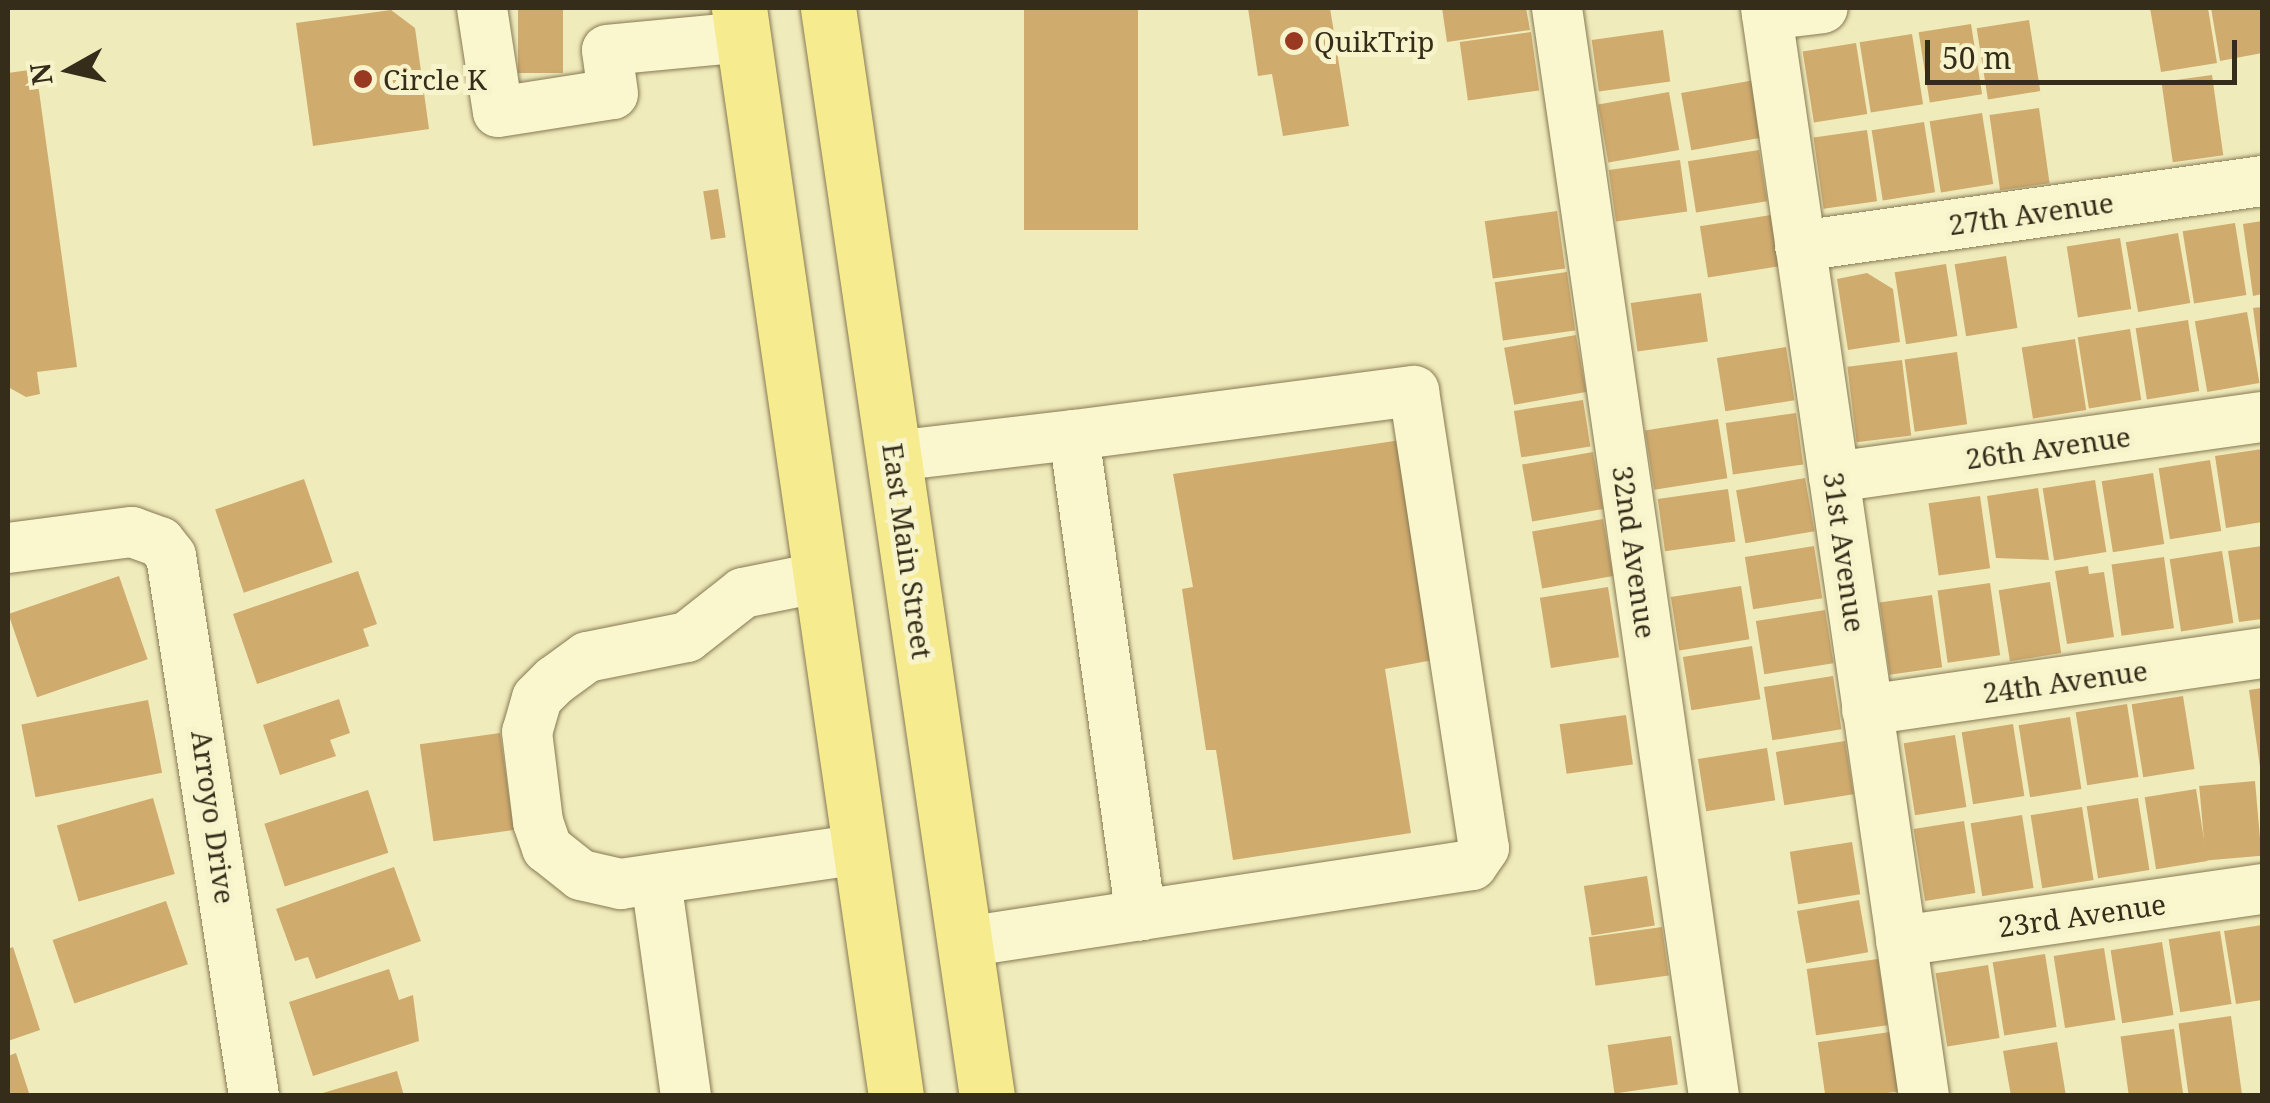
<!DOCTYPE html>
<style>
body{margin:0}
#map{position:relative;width:2270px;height:1103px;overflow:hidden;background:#f0ebbb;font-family:"Noto Serif",serif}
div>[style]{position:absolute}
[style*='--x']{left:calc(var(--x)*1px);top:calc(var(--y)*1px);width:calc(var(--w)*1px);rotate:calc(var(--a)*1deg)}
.building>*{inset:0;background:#d0ab6e;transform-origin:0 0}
.roads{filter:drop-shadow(0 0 2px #877a54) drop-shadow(0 0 2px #877a54)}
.minor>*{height:50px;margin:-25px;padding:0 25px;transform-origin:25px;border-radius:25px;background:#faf6ce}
.major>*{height:55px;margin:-27.5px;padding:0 27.5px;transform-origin:27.5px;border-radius:27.5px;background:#f6eb8f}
.dots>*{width:28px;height:28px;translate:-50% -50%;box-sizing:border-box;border:5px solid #f7f3cb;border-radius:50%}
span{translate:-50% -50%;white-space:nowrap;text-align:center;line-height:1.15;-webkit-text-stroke:10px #f7f3cb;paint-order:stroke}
.poi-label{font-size:28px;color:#352d1a}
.left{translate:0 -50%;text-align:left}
.street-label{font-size:28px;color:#352d1a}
.frame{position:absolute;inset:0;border:10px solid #352d1a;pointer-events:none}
.north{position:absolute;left:20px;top:20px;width:100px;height:100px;-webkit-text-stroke:8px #f7f3cb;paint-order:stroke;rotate:262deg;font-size:28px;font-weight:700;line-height:40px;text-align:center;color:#352d1a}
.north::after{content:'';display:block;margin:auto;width:35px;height:45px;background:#352d1a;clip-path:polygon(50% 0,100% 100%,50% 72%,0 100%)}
.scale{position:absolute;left:1925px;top:40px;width:312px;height:45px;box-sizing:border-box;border:5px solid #352d1a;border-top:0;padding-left:12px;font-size:30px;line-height:35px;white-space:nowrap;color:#352d1a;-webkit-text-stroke:8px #f7f3cb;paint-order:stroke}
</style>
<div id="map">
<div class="building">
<i style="left:518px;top:8px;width:45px;height:65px"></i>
<i style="left:1024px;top:8px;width:114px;height:222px"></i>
<i style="clip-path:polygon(1248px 8px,1330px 8px,1349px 126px,1283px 136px,1272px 74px,1258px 76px)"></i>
<i style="clip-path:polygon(1442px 8px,1526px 8px,1530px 30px,1447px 42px)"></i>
<i style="clip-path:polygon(2150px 8px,2208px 8px,2217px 63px,2161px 72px)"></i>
<i style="clip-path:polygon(2211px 8px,2262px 8px,2262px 53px,2220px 61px)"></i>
<i style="clip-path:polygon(391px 10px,415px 28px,429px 129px,313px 146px,296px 23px)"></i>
<i style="left:2029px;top:20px;width:72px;height:53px;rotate:81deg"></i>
<i style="left:1971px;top:24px;width:71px;height:53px;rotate:81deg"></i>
<i style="left:1663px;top:30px;width:52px;height:72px;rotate:82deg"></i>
<i style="left:1531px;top:32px;width:59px;height:72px;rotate:82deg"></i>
<i style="left:1912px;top:34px;width:71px;height:53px;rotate:81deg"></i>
<i style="left:1856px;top:43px;width:72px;height:54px;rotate:81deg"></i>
<i style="clip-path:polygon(36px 69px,77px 367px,37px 372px,40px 394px,26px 397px,8px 387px,8px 73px)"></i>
<i style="left:2212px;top:75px;width:81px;height:51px;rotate:82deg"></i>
<i style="left:1755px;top:80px;width:58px;height:75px;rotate:80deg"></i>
<i style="left:1669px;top:92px;width:59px;height:72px;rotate:80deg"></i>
<i style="left:2039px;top:108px;width:76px;height:50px;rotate:82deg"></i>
<i style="left:1982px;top:113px;width:72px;height:53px;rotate:81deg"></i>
<i style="left:1924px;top:122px;width:71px;height:53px;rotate:81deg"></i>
<i style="left:1867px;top:130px;width:72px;height:54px;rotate:82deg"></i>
<i style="left:1759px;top:150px;width:52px;height:72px;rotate:81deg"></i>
<i style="left:1680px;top:160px;width:52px;height:72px;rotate:82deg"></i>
<i style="left:718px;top:189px;width:49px;height:15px;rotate:81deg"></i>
<i style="left:1557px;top:211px;width:58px;height:73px;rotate:82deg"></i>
<i style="left:1771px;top:215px;width:52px;height:72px;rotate:81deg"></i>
<i style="clip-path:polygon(2262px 221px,2262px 294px,2253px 296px,2243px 224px)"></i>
<i style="left:2235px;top:223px;width:73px;height:53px;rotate:81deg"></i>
<i style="left:2178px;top:233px;width:71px;height:53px;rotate:80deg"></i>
<i style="left:2120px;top:238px;width:72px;height:54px;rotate:81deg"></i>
<i style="left:2006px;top:256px;width:73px;height:52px;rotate:81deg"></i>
<i style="left:1946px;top:264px;width:73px;height:52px;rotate:81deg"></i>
<i style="left:1567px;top:272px;width:59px;height:73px;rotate:82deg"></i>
<i style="clip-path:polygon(1867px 273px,1893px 289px,1900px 342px,1848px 350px,1837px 279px)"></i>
<i style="left:1701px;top:293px;width:49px;height:71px;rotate:82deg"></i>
<i style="clip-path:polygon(2262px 307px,2262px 359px,2260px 360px,2253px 308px)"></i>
<i style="left:2247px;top:312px;width:72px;height:53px;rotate:80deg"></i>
<i style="left:2188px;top:320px;width:72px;height:53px;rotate:81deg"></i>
<i style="left:2130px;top:329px;width:72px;height:53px;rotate:81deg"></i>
<i style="left:1576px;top:335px;width:58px;height:73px;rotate:80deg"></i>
<i style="left:2075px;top:339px;width:72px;height:54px;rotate:81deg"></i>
<i style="left:1786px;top:347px;width:54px;height:70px;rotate:81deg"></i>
<i style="left:1957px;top:352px;width:73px;height:53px;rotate:82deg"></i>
<i style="left:1902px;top:360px;width:76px;height:55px;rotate:83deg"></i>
<i style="left:1583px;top:400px;width:47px;height:70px;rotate:81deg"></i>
<i style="left:1796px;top:413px;width:52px;height:71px;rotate:82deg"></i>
<i style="left:1718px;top:419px;width:60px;height:74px;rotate:81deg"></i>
<i style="clip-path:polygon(1401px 440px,1433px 660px,1385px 669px,1411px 833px,1233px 860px,1216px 750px,1206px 750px,1182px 589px,1193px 587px,1173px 474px)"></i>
<i style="clip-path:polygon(2262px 449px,2262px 522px,2226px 528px,2215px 456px)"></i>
<i style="left:1593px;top:452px;width:58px;height:72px;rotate:80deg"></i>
<i style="left:2210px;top:460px;width:72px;height:52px;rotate:81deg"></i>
<i style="left:2153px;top:473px;width:72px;height:52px;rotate:81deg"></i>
<i style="left:1805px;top:478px;width:54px;height:70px;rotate:80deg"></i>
<i style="left:304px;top:479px;width:88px;height:94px;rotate:71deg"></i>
<i style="left:2095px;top:480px;width:73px;height:53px;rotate:81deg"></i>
<i style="clip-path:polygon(2038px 488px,2049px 560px,1996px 558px,1987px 496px)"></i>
<i style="left:1728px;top:489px;width:53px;height:71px;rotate:82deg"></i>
<i style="left:1980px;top:496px;width:73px;height:52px;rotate:82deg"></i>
<i style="left:1603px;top:519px;width:58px;height:72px;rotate:80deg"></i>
<i style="left:1814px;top:546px;width:53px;height:70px;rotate:81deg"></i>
<i style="clip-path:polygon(2262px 546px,2262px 619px,2239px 622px,2228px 551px)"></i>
<i style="left:2222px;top:551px;width:73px;height:53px;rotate:81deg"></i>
<i style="left:2164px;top:557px;width:72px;height:53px;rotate:82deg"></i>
<i style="clip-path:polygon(2088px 566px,2089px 574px,2104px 572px,2114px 637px,2067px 644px,2055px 571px)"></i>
<i style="clip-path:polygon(358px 571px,377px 624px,363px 629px,369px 646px,257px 684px,233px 614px)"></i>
<i style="left:119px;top:576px;width:88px;height:117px;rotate:71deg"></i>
<i style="left:2050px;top:582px;width:72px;height:52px;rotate:81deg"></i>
<i style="left:1990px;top:583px;width:73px;height:53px;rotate:82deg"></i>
<i style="left:1741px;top:586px;width:54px;height:71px;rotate:81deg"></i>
<i style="left:1608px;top:587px;width:71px;height:69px;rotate:81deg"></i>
<i style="left:1932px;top:595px;width:73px;height:53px;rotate:82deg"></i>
<i style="left:1825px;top:610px;width:54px;height:70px;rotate:81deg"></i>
<i style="left:1752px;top:646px;width:54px;height:70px;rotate:81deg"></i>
<i style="left:1833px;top:676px;width:54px;height:70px;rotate:81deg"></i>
<i style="clip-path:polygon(2262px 688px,2262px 767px,2260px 767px,2249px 690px)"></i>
<i style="left:2183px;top:696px;width:74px;height:52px;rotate:81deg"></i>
<i style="clip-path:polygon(339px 699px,350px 733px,330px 740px,336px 756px,280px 775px,263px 725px)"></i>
<i style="left:148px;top:700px;width:74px;height:129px;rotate:79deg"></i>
<i style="left:2127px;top:704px;width:74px;height:52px;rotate:81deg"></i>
<i style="left:1626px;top:715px;width:50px;height:67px;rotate:82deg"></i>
<i style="left:2070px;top:717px;width:73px;height:52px;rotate:81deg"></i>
<i style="left:2013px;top:724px;width:73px;height:52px;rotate:81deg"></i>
<i style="left:500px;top:733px;width:98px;height:81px;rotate:82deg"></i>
<i style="left:1955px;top:735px;width:73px;height:52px;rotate:81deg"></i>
<i style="left:1845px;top:741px;width:54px;height:70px;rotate:81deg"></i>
<i style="left:1767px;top:748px;width:53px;height:70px;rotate:81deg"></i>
<i style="left:2255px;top:781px;width:75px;height:56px;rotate:85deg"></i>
<i style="left:2196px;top:789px;width:73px;height:52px;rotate:81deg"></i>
<i style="left:368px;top:790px;width:66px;height:109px;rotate:72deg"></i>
<i style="left:153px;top:798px;width:79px;height:100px;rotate:74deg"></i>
<i style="left:2138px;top:798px;width:73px;height:52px;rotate:81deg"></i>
<i style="left:2082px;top:807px;width:74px;height:52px;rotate:81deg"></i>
<i style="left:2022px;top:815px;width:74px;height:52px;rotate:81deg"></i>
<i style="left:1964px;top:821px;width:73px;height:51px;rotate:81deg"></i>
<i style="left:1852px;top:842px;width:53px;height:63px;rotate:81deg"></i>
<i style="clip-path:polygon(394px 867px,421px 941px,316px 979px,308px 957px,295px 961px,276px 909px)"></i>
<i style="left:1647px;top:876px;width:50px;height:64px;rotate:81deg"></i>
<i style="left:1859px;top:900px;width:53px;height:63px;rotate:80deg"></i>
<i style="left:166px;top:901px;width:67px;height:120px;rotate:71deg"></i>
<i style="clip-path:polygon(2262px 925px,2262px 1000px,2236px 1004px,2224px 931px)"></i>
<i style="left:1662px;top:927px;width:49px;height:74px;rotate:82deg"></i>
<i style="left:2220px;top:931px;width:74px;height:52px;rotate:81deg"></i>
<i style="left:2162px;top:942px;width:74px;height:52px;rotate:81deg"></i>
<i style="clip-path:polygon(13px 947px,40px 1030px,8px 1041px,8px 949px)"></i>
<i style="left:2104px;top:948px;width:73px;height:51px;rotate:81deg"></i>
<i style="left:2045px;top:954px;width:74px;height:53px;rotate:81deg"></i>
<i style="left:1878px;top:959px;width:67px;height:72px;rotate:82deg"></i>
<i style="left:1988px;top:965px;width:74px;height:53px;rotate:81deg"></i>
<i style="clip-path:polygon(389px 969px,399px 1000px,413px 995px,419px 1041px,313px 1076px,289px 1002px)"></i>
<i style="left:2231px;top:1016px;width:81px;height:53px;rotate:82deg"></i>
<i style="left:2174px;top:1029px;width:68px;height:54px;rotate:82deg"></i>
<i style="left:1890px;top:1032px;width:60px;height:73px;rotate:82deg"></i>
<i style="left:1671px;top:1036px;width:49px;height:64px;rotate:82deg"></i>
<i style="clip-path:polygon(2057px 1042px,2066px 1096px,2011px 1096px,2003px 1051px)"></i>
<i style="clip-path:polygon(16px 1053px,30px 1096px,8px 1096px,8px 1056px)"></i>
<i style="clip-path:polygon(397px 1071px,404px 1096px,316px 1096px,316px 1095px)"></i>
</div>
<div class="roads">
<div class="minor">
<i style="--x:482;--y:8;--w:105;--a:81.3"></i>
<i style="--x:498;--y:112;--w:116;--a:-8.9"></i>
<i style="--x:613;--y:94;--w:44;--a:-97.8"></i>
<i style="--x:607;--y:50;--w:138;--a:-5.4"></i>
<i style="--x:1557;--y:8;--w:1099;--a:81.79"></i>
<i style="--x:1766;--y:8;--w:1099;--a:81.74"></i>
<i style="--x:1767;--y:15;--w:56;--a:-7.1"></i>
<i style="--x:1800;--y:246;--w:467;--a:-8"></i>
<i style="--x:1074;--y:435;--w:343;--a:-7.4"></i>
<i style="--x:1414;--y:391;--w:462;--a:81.3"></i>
<i style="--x:1484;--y:848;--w:21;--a:125"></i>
<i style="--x:1472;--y:865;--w:335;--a:171.4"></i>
<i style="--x:894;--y:456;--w:181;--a:-6.7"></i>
<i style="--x:1074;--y:435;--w:485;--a:82.1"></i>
<i style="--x:1141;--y:915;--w:179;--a:171.3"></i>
<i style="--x:1834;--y:477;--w:432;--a:-8"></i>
<i style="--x:8;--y:548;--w:125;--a:-7.4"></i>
<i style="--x:132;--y:532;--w:30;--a:20"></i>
<i style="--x:160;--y:542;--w:18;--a:52"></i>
<i style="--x:171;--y:556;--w:546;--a:81.26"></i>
<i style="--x:822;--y:577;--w:81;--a:168.6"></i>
<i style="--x:743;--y:593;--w:71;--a:141.8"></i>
<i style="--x:687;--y:637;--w:102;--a:168.7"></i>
<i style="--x:587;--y:657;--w:39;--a:144"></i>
<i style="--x:555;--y:680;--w:25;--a:135"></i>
<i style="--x:537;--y:698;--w:35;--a:106"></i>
<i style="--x:527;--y:732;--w:91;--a:83"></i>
<i style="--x:538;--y:822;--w:28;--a:71"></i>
<i style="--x:547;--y:848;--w:43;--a:38.5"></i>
<i style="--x:581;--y:875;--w:41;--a:12.7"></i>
<i style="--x:621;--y:884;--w:242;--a:-8.3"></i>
<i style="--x:1867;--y:710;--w:399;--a:-8.2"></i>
<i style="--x:656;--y:880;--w:218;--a:82.1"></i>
<i style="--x:1901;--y:941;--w:365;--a:-8.2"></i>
</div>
<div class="major">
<i style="--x:739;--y:8;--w:1099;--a:81.79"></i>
<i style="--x:828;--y:8;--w:1100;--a:81.69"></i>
</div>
</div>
<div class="dots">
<i style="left:1294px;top:41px;background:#993922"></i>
<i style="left:363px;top:79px;background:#993922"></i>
</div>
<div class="poi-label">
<span class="left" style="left:1314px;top:41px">QuikTrip</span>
<span class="left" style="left:383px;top:79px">Circle K</span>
</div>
<div class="street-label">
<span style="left:2031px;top:213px;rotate:-8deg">27th Avenue</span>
<span style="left:2048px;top:447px;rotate:-8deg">26th Avenue</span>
<span style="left:908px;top:551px;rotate:82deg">East Main Street</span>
<span style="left:1635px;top:552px;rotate:82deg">32nd Avenue</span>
<span style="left:1845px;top:552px;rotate:82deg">31st Avenue</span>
<span style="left:2065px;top:681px;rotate:-8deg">24th Avenue</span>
<span style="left:214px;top:817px;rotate:82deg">Arroyo Drive</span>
<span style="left:2082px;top:915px;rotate:-8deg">23rd Avenue</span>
</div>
<div class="frame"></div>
<div class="north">N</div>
<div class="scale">50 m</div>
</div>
